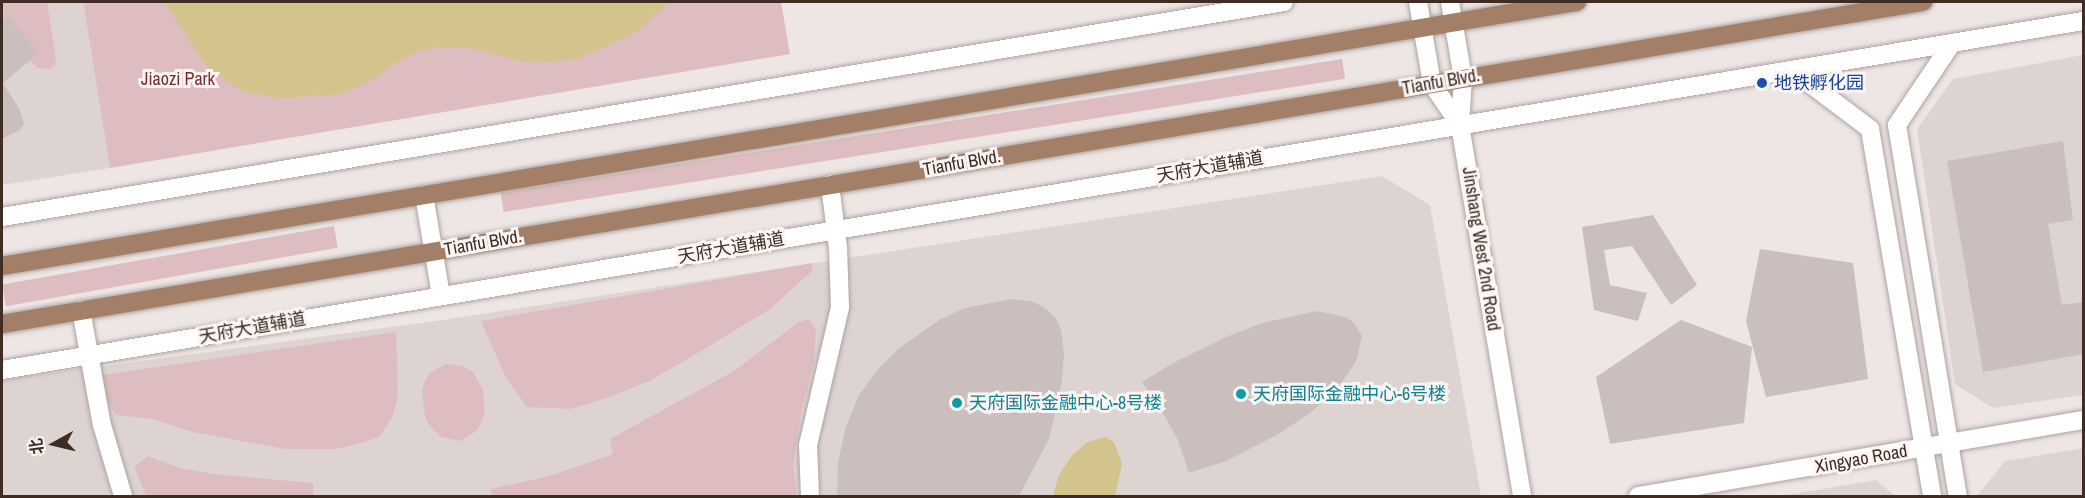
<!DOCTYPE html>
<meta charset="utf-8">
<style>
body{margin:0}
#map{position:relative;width:2085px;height:498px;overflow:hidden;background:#ede6e4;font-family:"Archivo Narrow","Noto Sans SC",sans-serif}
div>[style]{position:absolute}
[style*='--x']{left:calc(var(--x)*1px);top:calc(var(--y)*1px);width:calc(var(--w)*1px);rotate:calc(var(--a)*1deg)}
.built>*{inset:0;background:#ddd4d2}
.green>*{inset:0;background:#debdc0;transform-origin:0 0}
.water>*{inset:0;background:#d2c48c}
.building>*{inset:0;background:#cbbfbd}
.roads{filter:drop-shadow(0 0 2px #aea39f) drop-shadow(0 0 2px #aea39f)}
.minor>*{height:18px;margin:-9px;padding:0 9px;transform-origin:9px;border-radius:9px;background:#fff}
.major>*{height:18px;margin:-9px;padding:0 9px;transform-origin:9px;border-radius:9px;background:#a37f68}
.dots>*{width:16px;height:16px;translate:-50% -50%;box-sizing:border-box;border:3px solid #faf5f4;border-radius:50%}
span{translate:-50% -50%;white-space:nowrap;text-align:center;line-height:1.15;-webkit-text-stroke:6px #faf5f4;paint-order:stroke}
.park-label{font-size:18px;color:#762f2d}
.street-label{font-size:18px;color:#3f2d23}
.transit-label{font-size:18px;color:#164399}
.left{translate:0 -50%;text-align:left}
.culture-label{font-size:18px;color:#0d838f}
.frame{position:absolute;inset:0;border:3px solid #3f2d23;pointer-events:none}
.north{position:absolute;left:24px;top:414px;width:60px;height:60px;-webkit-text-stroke:4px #faf5f4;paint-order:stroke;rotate:262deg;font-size:16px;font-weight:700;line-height:24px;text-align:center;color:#3f2d23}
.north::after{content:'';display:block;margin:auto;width:21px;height:27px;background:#3f2d23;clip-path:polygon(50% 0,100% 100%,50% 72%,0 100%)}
</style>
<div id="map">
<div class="built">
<i style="clip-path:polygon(2px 2px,83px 2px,110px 168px,2px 185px)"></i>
<i style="clip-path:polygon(2083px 55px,2083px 395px,1993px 408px,1955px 384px,1917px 129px,1953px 79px)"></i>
<i style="clip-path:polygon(1382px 176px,1430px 205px,1481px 496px,2px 496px,2px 380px,450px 319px)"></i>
<i style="clip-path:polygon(2083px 448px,2083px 496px,1977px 496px,2005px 461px)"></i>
<i style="clip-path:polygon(1876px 480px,1895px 496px,1781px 496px)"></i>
</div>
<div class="green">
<i style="clip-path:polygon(2px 2px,47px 2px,56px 59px,55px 65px,49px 69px,37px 68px,29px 60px,38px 52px,8px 16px,2px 21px)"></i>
<i style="clip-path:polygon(83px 2px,781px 2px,790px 54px,110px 168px)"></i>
<i style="left:1342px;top:59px;width:20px;height:852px;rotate:81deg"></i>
<i style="left:334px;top:226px;width:22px;height:337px;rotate:80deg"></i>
<i style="clip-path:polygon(812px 263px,812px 271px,770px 309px,686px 360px,649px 381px,607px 398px,570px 409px,527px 407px,506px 378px,481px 321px)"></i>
<i style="clip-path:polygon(809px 319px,816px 330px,814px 362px,801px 413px,793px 464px,797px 496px,492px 496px,491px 489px,553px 475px,613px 454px,610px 439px,734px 371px,799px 322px)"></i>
<i style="clip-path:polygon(396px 332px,398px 394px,393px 416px,380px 436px,365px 442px,335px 449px,285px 449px,193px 432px,152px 419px,116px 415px,107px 400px,102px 375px)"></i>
<i style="clip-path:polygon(445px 364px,463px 366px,473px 372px,483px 390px,485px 412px,481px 423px,475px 432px,460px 441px,441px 437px,429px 425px,425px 416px,422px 392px,424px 383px,429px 374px)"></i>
<i style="clip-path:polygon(148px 456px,180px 468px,214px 474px,313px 483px,314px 496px,146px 496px,134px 467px)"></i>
</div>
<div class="water">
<i style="clip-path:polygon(164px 2px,670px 2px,635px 33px,577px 59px,547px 62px,517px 60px,467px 47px,441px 47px,419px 51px,397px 62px,372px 80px,342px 94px,281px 98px,242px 91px,209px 69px)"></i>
<i style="clip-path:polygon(1105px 437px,1114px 442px,1122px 464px,1115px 496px,1053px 496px,1059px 475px,1073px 454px,1088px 442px)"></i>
</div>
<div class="building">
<i style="clip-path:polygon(8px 16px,39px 53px,3px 83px,20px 110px,24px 124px,20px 130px,2px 139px,2px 21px)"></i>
<i style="clip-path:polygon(2063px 141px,2073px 220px,2048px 224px,2062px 305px,2084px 302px,2084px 354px,1983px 372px,1947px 161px)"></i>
<i style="clip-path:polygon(1653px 215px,1697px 285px,1671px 305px,1632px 246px,1604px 250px,1610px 285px,1647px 293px,1638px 321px,1594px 310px,1582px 227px)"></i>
<i style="clip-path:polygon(1760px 249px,1853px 263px,1868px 379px,1766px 397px,1746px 321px)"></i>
<i style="clip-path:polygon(1011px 299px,1030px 301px,1044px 307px,1056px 318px,1061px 330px,1064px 353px,1062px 382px,1049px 439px,1019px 496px,837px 496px,838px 463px,845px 429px,859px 395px,878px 369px,899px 348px,941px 319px,965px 308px)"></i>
<i style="clip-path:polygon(1317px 311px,1346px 317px,1354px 323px,1362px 336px,1356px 362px,1337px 389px,1310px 413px,1277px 435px,1226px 461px,1189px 473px,1178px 440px,1162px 411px,1142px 382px,1173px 363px,1226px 337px,1262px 323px)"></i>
<i style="clip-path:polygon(1681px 320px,1752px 347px,1744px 423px,1610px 444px,1596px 377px)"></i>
</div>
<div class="roads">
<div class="minor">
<i style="--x:1418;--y:2;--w:83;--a:80.3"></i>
<i style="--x:1432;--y:84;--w:50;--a:55.7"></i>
<i style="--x:1450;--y:2;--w:78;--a:80.4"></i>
<i style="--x:1463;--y:79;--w:46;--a:93.7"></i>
<i style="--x:1460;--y:125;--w:376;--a:80.5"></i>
<i style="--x:1952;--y:43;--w:99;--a:123.9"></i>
<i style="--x:1897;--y:125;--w:376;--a:80.7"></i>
<i style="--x:1792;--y:70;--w:98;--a:37.1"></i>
<i style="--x:1870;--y:129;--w:372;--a:80.4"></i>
<i style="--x:424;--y:195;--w:102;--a:80.4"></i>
<i style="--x:2;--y:217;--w:1300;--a:-9.52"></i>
<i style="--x:81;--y:310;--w:117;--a:79.7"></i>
<i style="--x:102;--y:425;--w:74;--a:73.5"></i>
<i style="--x:2;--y:370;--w:2111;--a:-9.52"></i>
<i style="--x:810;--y:496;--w:51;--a:-92.2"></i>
<i style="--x:808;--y:445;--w:142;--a:-76.9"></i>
<i style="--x:840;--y:307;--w:59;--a:-91.9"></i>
<i style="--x:838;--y:248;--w:64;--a:-97.2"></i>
<i style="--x:1638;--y:496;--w:452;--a:-9.7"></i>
</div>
<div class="major">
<i style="--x:2;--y:266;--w:1597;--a:-9.52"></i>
<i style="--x:2;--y:324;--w:1948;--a:-9.52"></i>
</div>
</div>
<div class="dots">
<i style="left:1762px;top:83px;background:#1a4fb4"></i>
<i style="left:1241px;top:394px;background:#0f9aa8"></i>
<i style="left:957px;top:403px;background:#0f9aa8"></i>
</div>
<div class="park-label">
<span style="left:178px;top:79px">Jiaozi Park</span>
</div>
<div class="street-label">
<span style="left:1441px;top:82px;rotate:-10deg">Tianfu Blvd.</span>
<span style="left:962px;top:163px;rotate:-10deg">Tianfu Blvd.</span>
<span style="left:1210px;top:167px;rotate:-10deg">天府大道辅道</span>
<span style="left:483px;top:243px;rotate:-10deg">Tianfu Blvd.</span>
<span style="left:731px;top:248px;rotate:-10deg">天府大道辅道</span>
<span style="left:1481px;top:249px;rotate:81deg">Jinshang West 2nd Road</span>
<span style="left:252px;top:328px;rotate:-10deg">天府大道辅道</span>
<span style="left:1861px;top:459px;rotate:-10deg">Xingyao Road</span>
</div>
<div class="transit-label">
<span class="left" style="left:1774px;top:83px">地铁孵化园</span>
</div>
<div class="culture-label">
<span class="left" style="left:1253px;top:394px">天府国际金融中心-6号楼</span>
<span class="left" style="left:969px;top:403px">天府国际金融中心-8号楼</span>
</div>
<div class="frame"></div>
<div class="north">北</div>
</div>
